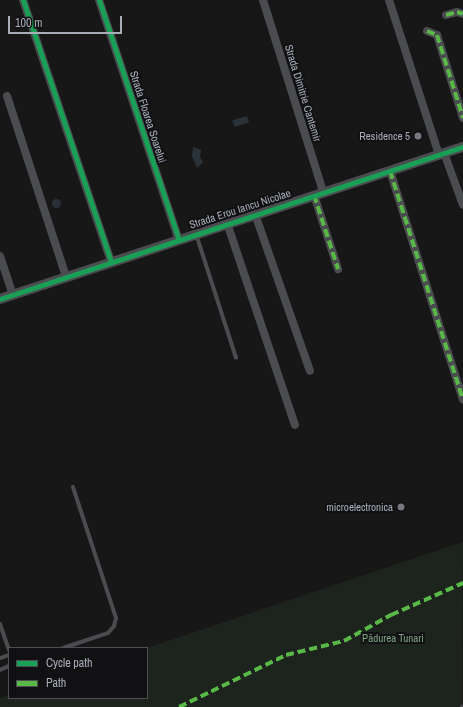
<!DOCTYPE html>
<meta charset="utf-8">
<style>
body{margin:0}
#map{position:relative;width:463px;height:707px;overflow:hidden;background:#171717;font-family:"Archivo Narrow",sans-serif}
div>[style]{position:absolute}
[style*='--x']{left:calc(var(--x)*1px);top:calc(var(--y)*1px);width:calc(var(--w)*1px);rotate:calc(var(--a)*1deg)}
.green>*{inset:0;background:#1d241e}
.water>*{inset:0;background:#2a3239;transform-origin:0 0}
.round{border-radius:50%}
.service>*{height:4px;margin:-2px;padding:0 2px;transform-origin:2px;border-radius:2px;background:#4b4c50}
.minor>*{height:8px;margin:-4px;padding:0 4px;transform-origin:4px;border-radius:4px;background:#4b4c50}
.tertiary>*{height:10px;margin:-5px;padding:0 5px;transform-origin:5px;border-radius:5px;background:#4b4c50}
.quiet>*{height:4px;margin-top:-2px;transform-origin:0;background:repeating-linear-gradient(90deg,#58b947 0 8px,transparent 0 12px)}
.cycleway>*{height:5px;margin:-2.5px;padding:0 2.5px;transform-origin:2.5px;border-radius:2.5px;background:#1a9f57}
.dots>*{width:11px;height:11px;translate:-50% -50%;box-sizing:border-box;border:2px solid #111113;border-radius:50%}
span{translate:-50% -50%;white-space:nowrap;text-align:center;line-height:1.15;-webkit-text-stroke:4px #111113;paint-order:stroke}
.street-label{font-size:11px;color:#a8adb8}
.poi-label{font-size:11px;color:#a8adb8}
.right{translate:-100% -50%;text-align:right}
.park-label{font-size:11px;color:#7fa381}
.legend{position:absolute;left:8px;top:647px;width:140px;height:52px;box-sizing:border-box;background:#111113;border:1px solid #4d4f55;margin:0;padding:5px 7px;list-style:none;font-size:12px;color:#a8adb8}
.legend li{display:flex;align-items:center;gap:8px;height:20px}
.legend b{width:20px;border:1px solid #4d4f55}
.scale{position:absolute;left:8px;top:16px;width:114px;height:18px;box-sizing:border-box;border:2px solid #a8adb8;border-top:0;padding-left:5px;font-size:12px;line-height:14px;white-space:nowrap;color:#a8adb8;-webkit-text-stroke:3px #111113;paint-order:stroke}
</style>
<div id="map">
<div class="green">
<i style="clip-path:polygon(463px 542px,462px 707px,0 707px,0 698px,9px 695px,9px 698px,147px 698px,147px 648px)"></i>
</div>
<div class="water">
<i style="left:247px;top:116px;width:7px;height:15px;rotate:74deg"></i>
<i style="clip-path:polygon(193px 147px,201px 150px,200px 157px,203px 162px,197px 168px,192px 156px)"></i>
<i class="round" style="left:51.5px;top:198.5px;width:9px;height:9px"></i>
</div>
<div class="service">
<i style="--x:196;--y:234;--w:130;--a:72.1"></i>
<i style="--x:0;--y:624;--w:28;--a:71"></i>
<i style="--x:63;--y:648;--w:47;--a:-18.4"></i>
<i style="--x:108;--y:633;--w:9;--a:-49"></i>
<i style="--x:114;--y:626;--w:8;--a:-76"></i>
<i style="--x:116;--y:618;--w:138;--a:-108.2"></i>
<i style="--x:0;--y:658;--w:9;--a:-18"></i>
<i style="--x:0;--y:670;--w:10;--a:-24"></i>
<i style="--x:462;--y:707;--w:1;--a:-45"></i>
</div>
<div class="minor">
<i style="--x:23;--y:0;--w:276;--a:71.4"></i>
<i style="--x:99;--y:0;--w:253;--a:71.6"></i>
<i style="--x:263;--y:0;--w:201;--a:72.6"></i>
<i style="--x:389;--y:0;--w:163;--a:72.1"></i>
<i style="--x:446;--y:15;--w:11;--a:-15"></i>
<i style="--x:457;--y:12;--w:6;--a:18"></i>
<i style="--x:427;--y:31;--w:11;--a:22"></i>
<i style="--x:437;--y:35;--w:87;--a:72.6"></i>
<i style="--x:7;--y:96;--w:190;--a:71.9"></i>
<i style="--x:444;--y:153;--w:55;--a:69.9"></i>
<i style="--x:390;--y:171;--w:240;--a:72.3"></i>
<i style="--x:314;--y:195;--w:78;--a:72"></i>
<i style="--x:255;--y:214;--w:166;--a:70.7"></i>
<i style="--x:227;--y:223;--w:213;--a:71.4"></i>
<i style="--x:0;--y:256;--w:41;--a:71.6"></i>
</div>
<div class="tertiary">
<i style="--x:0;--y:299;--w:487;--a:-18.2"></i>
</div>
<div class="quiet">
<i style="--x:446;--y:15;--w:11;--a:-15"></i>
<i style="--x:457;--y:12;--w:6;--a:18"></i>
<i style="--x:427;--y:31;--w:11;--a:22"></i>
<i style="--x:437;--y:35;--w:87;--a:72.6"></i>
<i style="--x:390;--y:171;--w:240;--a:72.3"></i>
<i style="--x:314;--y:195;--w:78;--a:72"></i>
<i style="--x:179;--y:707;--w:119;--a:-25.9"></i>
<i style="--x:286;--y:655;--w:60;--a:-13.6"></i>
<i style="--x:344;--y:641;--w:54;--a:-29"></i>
<i style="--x:391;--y:615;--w:79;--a:-24"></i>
</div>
<div class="cycleway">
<i style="--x:23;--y:0;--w:276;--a:71.4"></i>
<i style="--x:99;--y:0;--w:253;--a:71.6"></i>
<i style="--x:0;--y:299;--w:487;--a:-18.2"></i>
</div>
<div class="dots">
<i style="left:418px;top:136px;background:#757880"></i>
<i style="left:401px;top:507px;background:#757880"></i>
</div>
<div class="street-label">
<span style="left:303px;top:93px;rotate:73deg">Strada Dimitrie Cantemir</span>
<span style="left:148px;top:117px;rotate:72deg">Strada Floarea Soarelui</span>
<span style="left:240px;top:209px;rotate:-18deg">Strada Erou Iancu Nicolae</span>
</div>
<div class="poi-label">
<span class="right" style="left:410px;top:136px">Residence 5</span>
<span class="right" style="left:393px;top:507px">microelectronica</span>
</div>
<div class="park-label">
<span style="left:393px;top:638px">Pădurea Tunari</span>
</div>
<ul class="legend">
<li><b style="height:5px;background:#1a9f57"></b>Cycle path</li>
<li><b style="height:5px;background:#58b947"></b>Path</li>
</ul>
<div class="scale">100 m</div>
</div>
